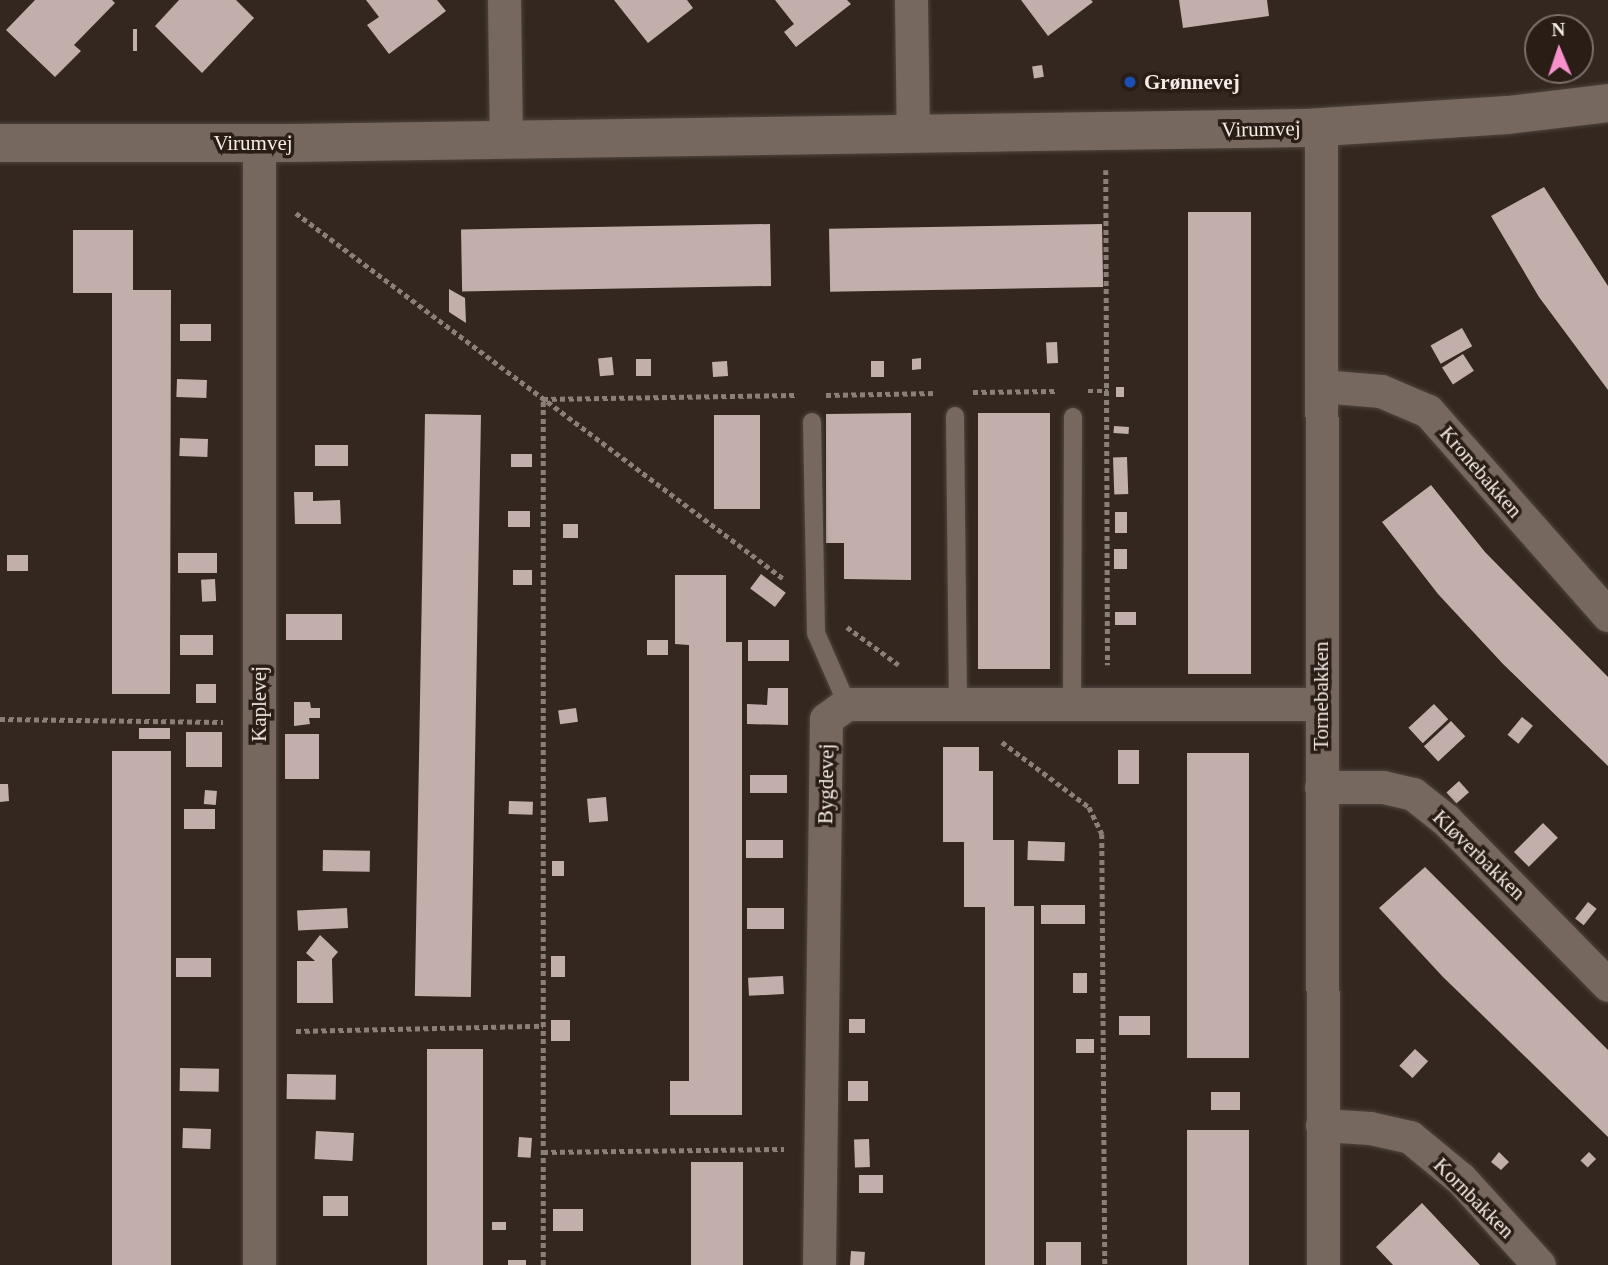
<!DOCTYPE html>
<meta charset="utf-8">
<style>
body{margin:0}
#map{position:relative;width:1608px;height:1265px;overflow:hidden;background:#33271f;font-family:Georgia,serif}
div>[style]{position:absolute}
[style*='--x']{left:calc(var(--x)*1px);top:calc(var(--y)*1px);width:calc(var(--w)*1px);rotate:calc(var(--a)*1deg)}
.building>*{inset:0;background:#c2afac;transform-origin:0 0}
.path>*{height:4.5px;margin-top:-2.25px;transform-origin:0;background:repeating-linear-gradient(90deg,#8a8079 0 5px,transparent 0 8.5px)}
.roads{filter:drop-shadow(0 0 2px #4e443e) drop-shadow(0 0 2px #4e443e)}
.lane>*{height:18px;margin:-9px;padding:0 9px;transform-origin:9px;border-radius:9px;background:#76685f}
.street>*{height:33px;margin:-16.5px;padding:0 16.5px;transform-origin:16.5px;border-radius:16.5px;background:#76685f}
.secondary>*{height:38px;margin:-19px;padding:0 19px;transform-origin:19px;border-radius:19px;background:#76685f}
.dots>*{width:19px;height:19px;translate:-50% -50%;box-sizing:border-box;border:4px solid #291d16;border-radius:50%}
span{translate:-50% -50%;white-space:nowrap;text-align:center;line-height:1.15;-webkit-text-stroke:7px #291d16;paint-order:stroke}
.poi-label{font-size:21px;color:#f4ece7;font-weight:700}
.left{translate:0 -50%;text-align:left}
.street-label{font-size:21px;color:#f4ece7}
.north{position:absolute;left:1524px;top:14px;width:70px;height:70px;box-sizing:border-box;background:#291d16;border:2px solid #7a706a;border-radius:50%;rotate:358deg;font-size:19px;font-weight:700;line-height:28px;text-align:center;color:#f4ece7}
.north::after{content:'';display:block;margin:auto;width:24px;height:32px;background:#f890cb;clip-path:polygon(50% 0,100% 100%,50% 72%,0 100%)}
</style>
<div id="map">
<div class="building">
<i style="clip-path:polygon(35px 0,112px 0,115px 3px,74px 45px,81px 51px,55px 77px,6px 30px)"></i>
<i style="clip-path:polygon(179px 0,236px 0,254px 18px,202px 73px,155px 26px)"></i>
<i style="clip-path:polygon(366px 0,437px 0,446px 11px,389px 54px,367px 25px,379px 17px)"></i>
<i style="clip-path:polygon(614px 0,687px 0,693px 8px,648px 43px)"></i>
<i style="clip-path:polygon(775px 0,847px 0,851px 4px,796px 47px,784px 32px,794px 24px)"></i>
<i style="clip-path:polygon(1021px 0,1091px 0,1093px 2px,1048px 36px)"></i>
<i style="clip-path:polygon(1179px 0,1267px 0,1269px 16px,1183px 28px)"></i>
<i style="left:133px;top:29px;width:4px;height:22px"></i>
<i style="left:1042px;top:65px;width:12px;height:10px;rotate:81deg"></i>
<i style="clip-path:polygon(1544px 187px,1608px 286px,1608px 390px,1539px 297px,1491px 216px)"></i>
<i style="left:1188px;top:212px;width:63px;height:462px"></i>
<i style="left:770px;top:224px;width:62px;height:309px;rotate:89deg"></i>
<i style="left:1102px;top:224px;width:63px;height:273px;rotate:89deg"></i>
<i style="clip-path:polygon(73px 230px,133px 230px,133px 290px,171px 290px,170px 694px,112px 694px,112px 293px,73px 293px)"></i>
<i style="clip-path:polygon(449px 289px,465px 298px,466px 323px,449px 312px)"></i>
<i style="left:180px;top:324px;width:31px;height:17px"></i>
<i style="left:1462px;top:328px;width:21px;height:36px;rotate:61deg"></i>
<i style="left:1057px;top:342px;width:21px;height:11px;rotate:87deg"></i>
<i style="left:1463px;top:354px;width:20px;height:25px;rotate:57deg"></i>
<i style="left:612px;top:357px;width:18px;height:14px;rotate:84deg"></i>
<i style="clip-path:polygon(921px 358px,921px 369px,912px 370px,912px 359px)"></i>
<i style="left:636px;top:359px;width:15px;height:17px"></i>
<i style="left:727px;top:361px;width:15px;height:15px;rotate:86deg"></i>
<i style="left:871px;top:361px;width:13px;height:16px"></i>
<i style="left:177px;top:379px;width:30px;height:18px;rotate:2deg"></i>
<i style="left:1116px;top:387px;width:8px;height:10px"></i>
<i style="clip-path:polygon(911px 413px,911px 580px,844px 579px,844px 543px,826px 543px,826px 414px)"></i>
<i style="left:978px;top:413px;width:72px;height:256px"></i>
<i style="left:425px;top:414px;width:56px;height:582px;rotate:1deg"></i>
<i style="left:714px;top:415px;width:46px;height:94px"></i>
<i style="left:1114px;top:426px;width:15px;height:7px;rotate:4deg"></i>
<i style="left:180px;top:438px;width:28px;height:18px;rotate:2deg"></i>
<i style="left:348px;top:445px;width:21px;height:33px;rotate:90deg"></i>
<i style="left:511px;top:454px;width:21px;height:13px"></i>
<i style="left:1127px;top:457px;width:37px;height:14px;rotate:88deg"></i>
<i style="clip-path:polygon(1431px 485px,1485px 552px,1608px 677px,1608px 766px,1503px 664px,1438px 594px,1382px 522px)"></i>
<i style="clip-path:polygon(294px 492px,313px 492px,313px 501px,340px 500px,341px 524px,295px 524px)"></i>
<i style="left:508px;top:511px;width:22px;height:16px"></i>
<i style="left:1115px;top:512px;width:12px;height:21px"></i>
<i style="left:578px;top:524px;width:14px;height:15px;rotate:90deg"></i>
<i style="left:1114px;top:549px;width:13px;height:20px"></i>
<i style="left:178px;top:553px;width:39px;height:20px"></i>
<i style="left:7px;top:555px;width:21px;height:16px"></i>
<i style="left:513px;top:570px;width:19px;height:15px"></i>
<i style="left:761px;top:574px;width:31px;height:18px;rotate:37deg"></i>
<i style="clip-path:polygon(675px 575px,726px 575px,726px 642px,742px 642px,742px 1115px,670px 1115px,670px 1081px,689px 1081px,689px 645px,675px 644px)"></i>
<i style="left:215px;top:579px;width:22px;height:14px;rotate:87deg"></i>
<i style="left:1115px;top:612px;width:21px;height:13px"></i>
<i style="left:286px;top:614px;width:56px;height:26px"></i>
<i style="left:180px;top:635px;width:33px;height:20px"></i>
<i style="left:647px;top:640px;width:21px;height:15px"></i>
<i style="left:748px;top:640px;width:41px;height:21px"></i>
<i style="left:216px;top:684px;width:19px;height:20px;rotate:90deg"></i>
<i style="clip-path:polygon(768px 688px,788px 688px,788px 725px,747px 724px,747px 704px,767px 705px)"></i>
<i style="clip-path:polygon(294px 702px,310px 702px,311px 708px,320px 708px,320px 718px,309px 718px,310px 724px,294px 726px)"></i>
<i style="left:1434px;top:704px;width:21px;height:35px;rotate:47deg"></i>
<i style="left:576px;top:708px;width:14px;height:18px;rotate:82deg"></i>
<i style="left:1522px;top:717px;width:14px;height:23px;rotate:39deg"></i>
<i style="left:1451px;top:721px;width:21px;height:37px;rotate:47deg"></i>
<i style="left:139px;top:728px;width:31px;height:11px"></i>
<i style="left:186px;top:732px;width:36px;height:35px"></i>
<i style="left:285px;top:734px;width:34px;height:45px"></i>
<i style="clip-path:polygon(943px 747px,979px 747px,979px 771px,993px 771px,993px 840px,1014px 840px,1014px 906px,1034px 906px,1034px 1265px,985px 1265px,985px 907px,964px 907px,964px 842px,943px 842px)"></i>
<i style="left:1118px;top:750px;width:21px;height:34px"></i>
<i style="left:112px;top:751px;width:59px;height:514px"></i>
<i style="left:1187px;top:753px;width:62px;height:305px"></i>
<i style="left:750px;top:775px;width:37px;height:18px"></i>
<i style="left:1459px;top:781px;width:15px;height:17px;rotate:48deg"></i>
<i style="clip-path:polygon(0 784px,8px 784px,9px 801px,0 802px)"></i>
<i style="left:205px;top:790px;width:12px;height:14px;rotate:5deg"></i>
<i style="left:606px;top:797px;width:24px;height:19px;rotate:85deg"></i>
<i style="left:509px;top:801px;width:24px;height:13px;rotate:2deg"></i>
<i style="left:184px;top:809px;width:31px;height:20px"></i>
<i style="left:1543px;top:823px;width:21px;height:41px;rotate:45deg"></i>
<i style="left:746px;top:840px;width:37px;height:18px"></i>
<i style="left:1028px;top:841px;width:37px;height:19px;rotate:2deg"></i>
<i style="left:323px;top:850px;width:47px;height:21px;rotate:1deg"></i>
<i style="left:552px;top:861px;width:12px;height:15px"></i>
<i style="clip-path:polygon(1425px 867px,1608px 1050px,1608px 1137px,1443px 977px,1379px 908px)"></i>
<i style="left:1588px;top:902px;width:11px;height:21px;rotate:38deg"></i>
<i style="left:1041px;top:905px;width:44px;height:19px"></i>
<i style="left:347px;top:908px;width:20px;height:50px;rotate:87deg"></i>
<i style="left:747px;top:908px;width:37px;height:21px"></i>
<i style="clip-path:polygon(320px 935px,338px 952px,332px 959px,333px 1003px,297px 1003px,297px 961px,315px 961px,306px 953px)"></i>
<i style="left:551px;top:956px;width:14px;height:21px"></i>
<i style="left:211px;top:958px;width:19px;height:35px;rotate:90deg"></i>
<i style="left:1073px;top:973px;width:14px;height:20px"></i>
<i style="left:783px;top:976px;width:18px;height:35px;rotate:87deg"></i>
<i style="left:1119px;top:1016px;width:31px;height:19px"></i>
<i style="left:865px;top:1019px;width:14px;height:16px;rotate:90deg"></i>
<i style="left:551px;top:1020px;width:19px;height:21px"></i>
<i style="left:1076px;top:1039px;width:18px;height:14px"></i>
<i style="left:483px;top:1049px;width:216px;height:56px;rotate:90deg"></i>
<i style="left:1415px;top:1049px;width:18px;height:23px;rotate:43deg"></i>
<i style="left:180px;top:1068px;width:39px;height:23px;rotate:1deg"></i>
<i style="left:287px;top:1074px;width:49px;height:25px;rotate:1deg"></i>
<i style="left:868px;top:1081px;width:20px;height:20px;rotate:90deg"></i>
<i style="left:1211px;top:1092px;width:29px;height:18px"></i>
<i style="left:183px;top:1128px;width:28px;height:20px;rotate:2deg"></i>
<i style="left:1187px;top:1130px;width:62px;height:135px"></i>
<i style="left:316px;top:1131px;width:38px;height:28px;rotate:3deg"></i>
<i style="left:519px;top:1137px;width:13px;height:20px;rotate:4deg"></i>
<i style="left:869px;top:1139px;width:28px;height:15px;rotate:88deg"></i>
<i style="clip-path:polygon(1499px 1152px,1509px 1162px,1501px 1170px,1491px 1162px)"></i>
<i style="left:1589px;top:1152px;width:10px;height:12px;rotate:45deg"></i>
<i style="left:691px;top:1162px;width:52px;height:103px"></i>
<i style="left:859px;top:1175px;width:24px;height:18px"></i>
<i style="left:323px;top:1196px;width:25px;height:20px"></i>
<i style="clip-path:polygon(1422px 1203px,1480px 1265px,1393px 1265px,1376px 1247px)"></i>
<i style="left:553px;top:1209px;width:30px;height:22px"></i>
<i style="left:492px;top:1222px;width:14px;height:8px"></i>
<i style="left:1081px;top:1242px;width:23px;height:35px;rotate:90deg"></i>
<i style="left:851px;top:1251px;width:14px;height:14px;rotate:4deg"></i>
<i style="left:508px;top:1260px;width:18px;height:5px"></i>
</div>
<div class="path">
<i style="--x:1106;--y:170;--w:495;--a:89.8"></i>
<i style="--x:296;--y:213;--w:610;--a:36.87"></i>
<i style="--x:1088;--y:391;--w:20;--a:0"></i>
<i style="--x:973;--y:392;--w:82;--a:-0.7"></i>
<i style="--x:826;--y:395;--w:110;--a:-1"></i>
<i style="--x:847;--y:627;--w:64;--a:36.2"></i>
<i style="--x:0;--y:719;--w:223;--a:0.8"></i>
<i style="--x:1002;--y:742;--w:109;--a:36.8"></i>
<i style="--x:1089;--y:807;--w:30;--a:64"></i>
<i style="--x:1102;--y:834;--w:431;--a:89.6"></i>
<i style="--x:296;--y:1031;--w:247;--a:-1.2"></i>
<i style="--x:543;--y:1152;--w:241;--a:-0.7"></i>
<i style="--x:543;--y:1265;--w:866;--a:-90"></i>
<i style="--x:543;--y:399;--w:253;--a:-0.9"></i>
</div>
<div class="roads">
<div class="lane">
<i style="--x:955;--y:416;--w:286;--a:89.4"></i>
<i style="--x:812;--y:422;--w:211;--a:88.9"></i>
<i style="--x:816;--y:633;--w:77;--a:66.4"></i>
<i style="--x:1072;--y:703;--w:286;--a:-89.8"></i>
</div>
<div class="street">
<i style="--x:504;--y:0;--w:139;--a:89.2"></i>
<i style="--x:911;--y:0;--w:135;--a:89.2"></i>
<i style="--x:1321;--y:127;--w:1138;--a:89.9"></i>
<i style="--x:1321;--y:386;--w:60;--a:4.8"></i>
<i style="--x:1381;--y:391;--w:51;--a:23.1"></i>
<i style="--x:1428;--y:411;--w:272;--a:48.6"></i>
<i style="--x:1321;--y:787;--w:62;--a:0"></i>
<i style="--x:1383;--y:787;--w:31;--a:13"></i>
<i style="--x:1413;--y:794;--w:42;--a:38.2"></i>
<i style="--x:1446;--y:820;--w:231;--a:45.5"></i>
<i style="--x:1322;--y:1125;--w:48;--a:3.6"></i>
<i style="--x:1370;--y:1128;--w:41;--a:12.7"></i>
<i style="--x:1410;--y:1137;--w:66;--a:39.5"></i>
<i style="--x:1461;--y:1179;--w:116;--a:47.8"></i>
<i style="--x:259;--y:1265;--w:1122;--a:-90"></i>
<i style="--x:819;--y:1265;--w:546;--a:-89.27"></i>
<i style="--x:826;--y:719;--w:26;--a:-36"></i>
<i style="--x:847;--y:704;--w:474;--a:0"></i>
</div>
<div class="secondary">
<i style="--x:0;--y:143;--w:291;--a:0"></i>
<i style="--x:291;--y:143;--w:1016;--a:-0.85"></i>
<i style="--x:1307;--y:128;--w:201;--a:-3.7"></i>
<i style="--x:1508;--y:115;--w:101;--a:-6.8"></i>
</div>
</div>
<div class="dots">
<i style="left:1130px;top:82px;background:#1a4fb4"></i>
</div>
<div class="poi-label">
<span class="left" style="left:1144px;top:82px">Grønnevej</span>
</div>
<div class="street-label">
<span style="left:1261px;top:129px;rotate:-1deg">Virumvej</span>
<span style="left:253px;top:143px">Virumvej</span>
<span style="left:1481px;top:472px;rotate:49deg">Kronebakken</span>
<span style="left:1321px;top:696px;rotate:-90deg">Tornebakken</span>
<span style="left:259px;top:704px;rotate:-90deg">Kaplevej</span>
<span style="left:826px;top:784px;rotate:-89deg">Bygdevej</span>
<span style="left:1479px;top:855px;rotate:44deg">Kløverbakken</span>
<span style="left:1474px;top:1198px;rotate:45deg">Kornbakken</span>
</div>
<div class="north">N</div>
</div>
